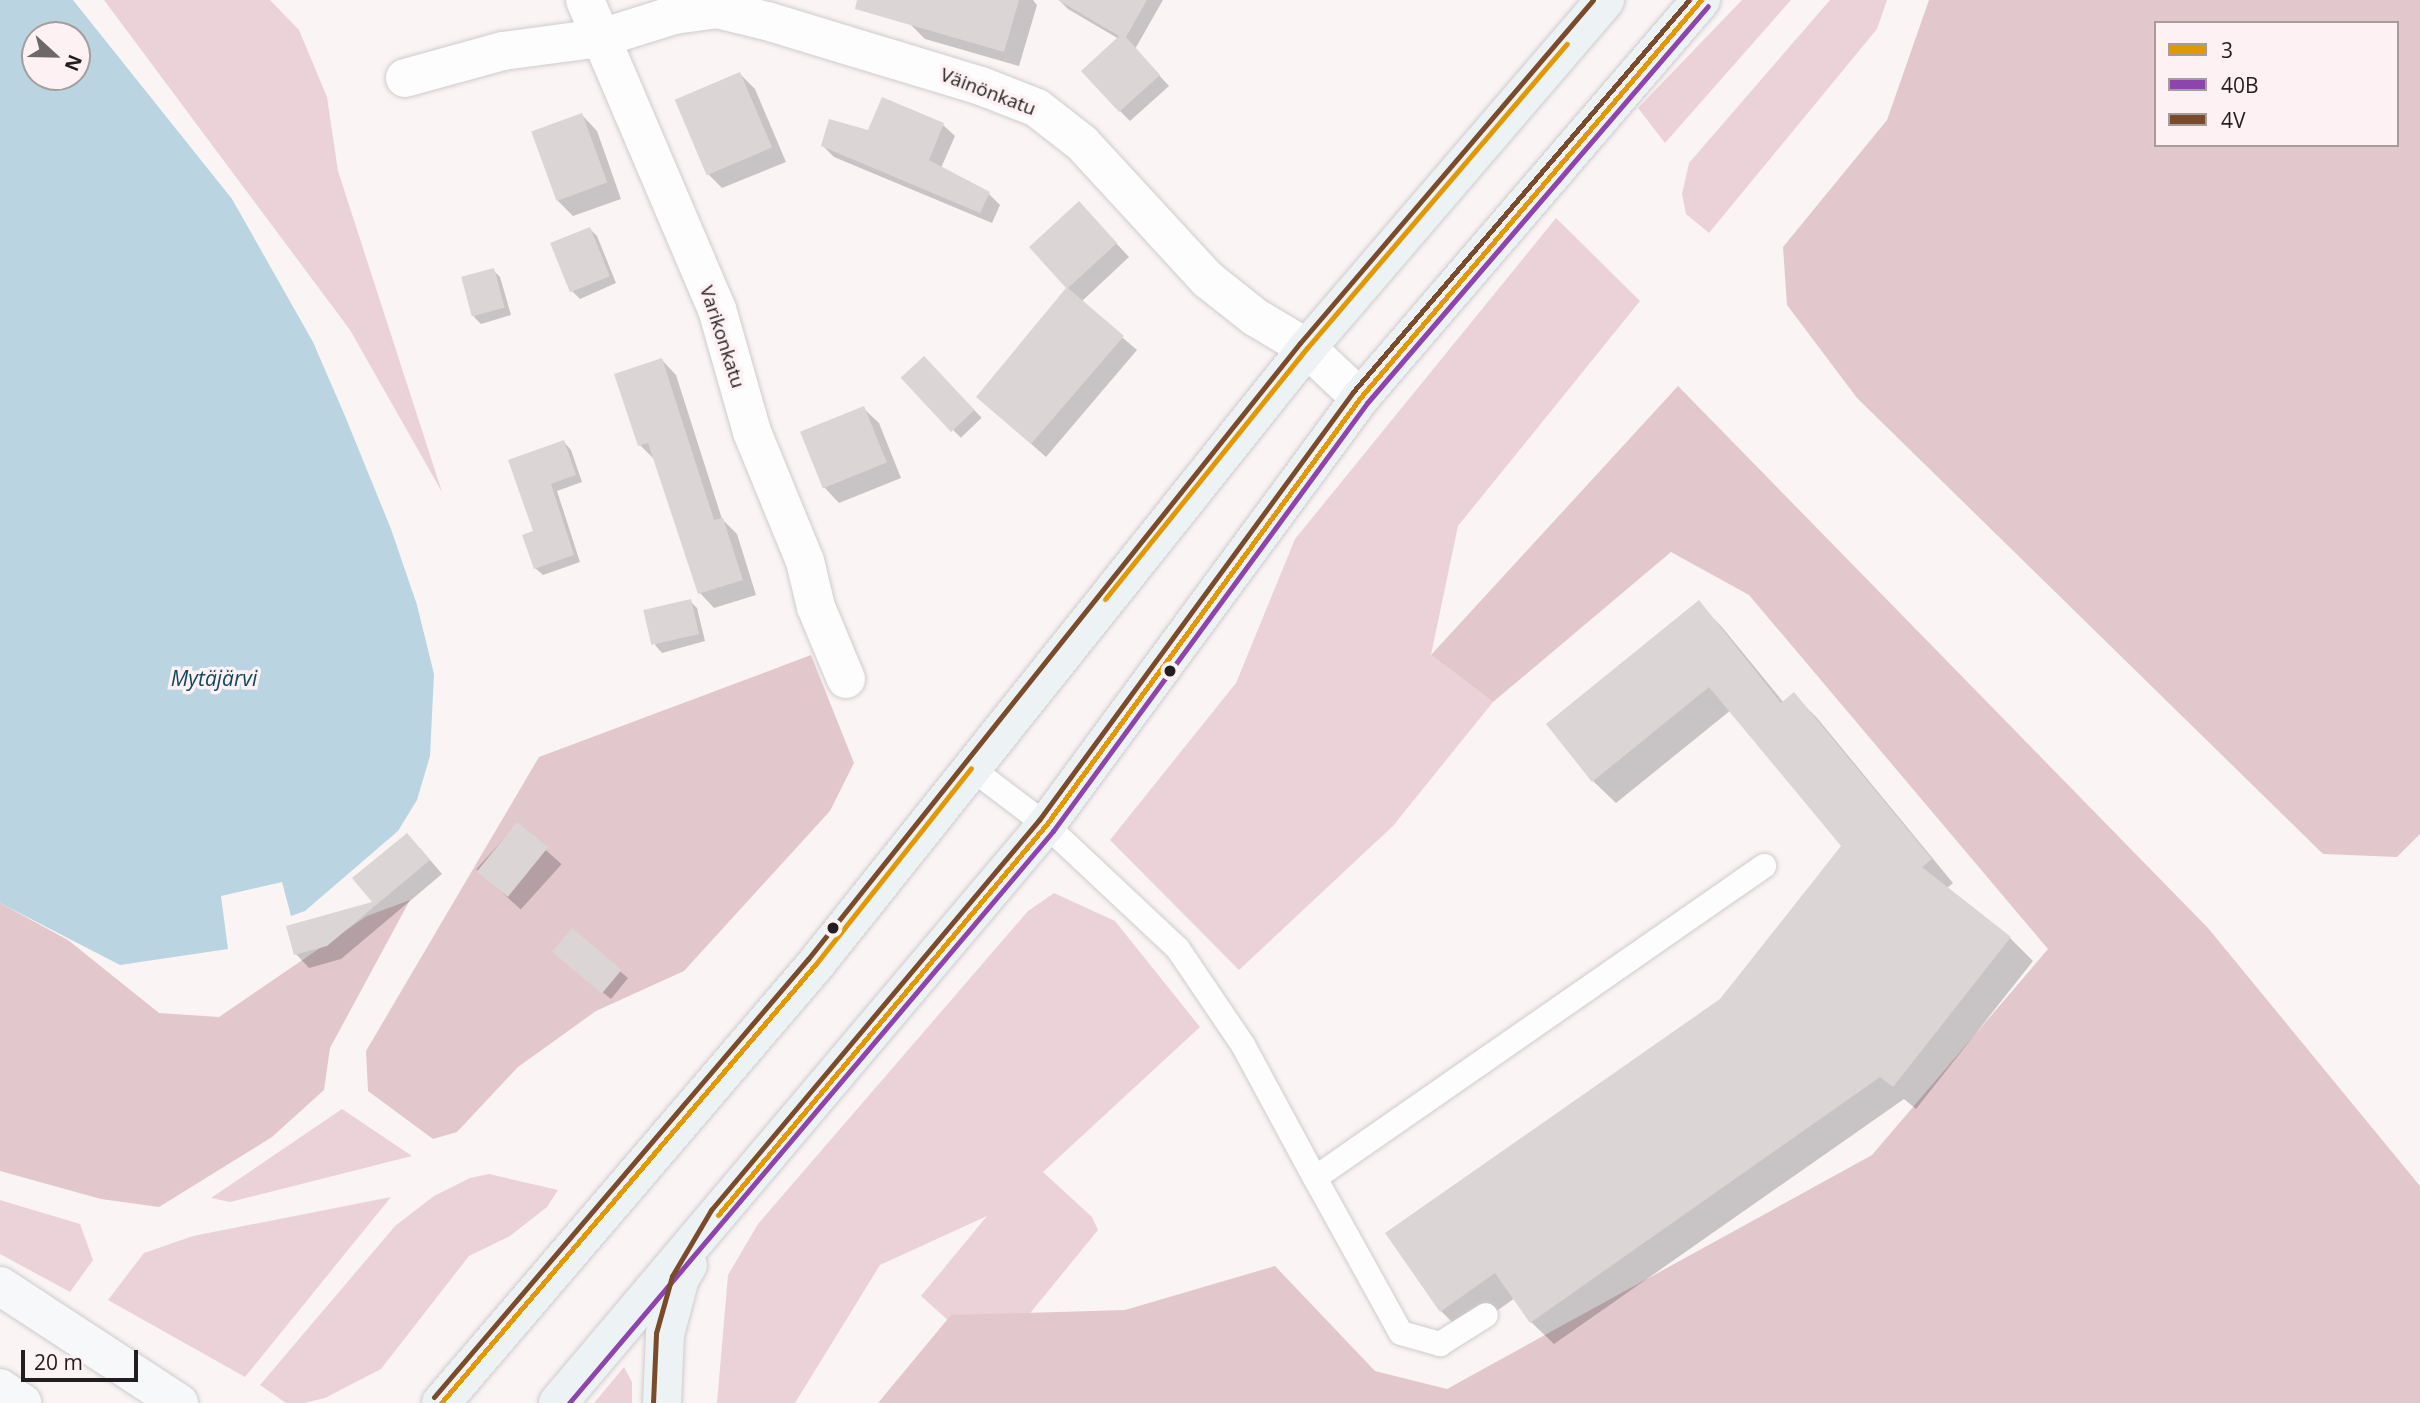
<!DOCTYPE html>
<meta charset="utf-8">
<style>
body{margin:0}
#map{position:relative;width:2420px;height:1403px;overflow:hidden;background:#faf4f5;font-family:"Open Sans",sans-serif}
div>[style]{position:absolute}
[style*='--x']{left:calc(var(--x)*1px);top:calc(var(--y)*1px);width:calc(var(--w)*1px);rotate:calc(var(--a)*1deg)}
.green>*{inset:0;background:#ebd2d8}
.forest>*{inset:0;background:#e2c8cd}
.water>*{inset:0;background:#bad5e1}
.shadow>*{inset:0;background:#0003;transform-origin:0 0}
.building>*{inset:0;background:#dbd5d6;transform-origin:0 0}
.roads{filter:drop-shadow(0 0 2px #d0cbcc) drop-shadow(0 0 2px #d0cbcc)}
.service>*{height:24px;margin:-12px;padding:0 12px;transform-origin:12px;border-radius:12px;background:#fefdfe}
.minor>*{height:38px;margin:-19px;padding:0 19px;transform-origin:19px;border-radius:19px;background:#fefdfe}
.secondary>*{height:38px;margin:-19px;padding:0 19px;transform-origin:19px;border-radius:19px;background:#f6f8f9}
.primary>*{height:38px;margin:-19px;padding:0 19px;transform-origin:19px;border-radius:19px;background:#edf2f5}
.bus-1>*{height:5px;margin:-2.5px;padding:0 2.5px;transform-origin:2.5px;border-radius:2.5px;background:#e29803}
.bus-2>*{height:5px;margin:-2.5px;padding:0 2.5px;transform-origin:2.5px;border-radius:2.5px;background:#8e44ad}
.bus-3>*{height:5px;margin:-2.5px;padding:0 2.5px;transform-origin:2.5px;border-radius:2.5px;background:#7a4b2a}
.dots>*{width:19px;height:19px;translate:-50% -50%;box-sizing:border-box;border:4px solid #fdf1f4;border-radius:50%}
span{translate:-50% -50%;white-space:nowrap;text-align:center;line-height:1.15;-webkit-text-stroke:7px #fdf1f4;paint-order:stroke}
.street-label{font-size:19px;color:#221d1e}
.water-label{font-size:21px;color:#0e485b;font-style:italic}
.legend{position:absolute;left:2154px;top:21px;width:245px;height:126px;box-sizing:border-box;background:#fdf1f4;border:2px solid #a59c9e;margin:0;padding:9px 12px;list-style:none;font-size:21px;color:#221d1e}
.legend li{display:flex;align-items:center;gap:14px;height:35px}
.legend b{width:35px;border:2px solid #a59c9e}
.north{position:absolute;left:21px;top:21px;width:70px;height:70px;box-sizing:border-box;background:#fdf1f4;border:2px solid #a59c9e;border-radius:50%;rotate:112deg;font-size:19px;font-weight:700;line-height:28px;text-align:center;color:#221d1e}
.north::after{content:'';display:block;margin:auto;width:24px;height:32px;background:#6e6869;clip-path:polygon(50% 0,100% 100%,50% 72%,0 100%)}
.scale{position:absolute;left:21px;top:1350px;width:117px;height:32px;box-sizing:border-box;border:4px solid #221d1e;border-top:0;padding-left:9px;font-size:21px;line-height:24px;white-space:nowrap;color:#221d1e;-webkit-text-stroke:5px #fdf1f4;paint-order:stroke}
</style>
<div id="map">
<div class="green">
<i style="clip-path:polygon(104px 0,270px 0,299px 30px,327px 97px,338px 171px,442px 492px,350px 330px)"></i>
<i style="clip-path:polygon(1742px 0,1791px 0,1665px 143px,1638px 108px)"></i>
<i style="clip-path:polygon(1830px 0,1887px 0,1877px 29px,1709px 233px,1686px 214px,1682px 194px,1689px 163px)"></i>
<i style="clip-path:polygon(1556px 218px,1640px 301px,1458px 526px,1431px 655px,1493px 702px,1393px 826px,1239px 970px,1110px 840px,1236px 683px,1295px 539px)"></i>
<i style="clip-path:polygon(1054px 893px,1115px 921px,1200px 1027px,1043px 1172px,1092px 1217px,1098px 1230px,992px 1360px,921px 1296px,987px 1216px,880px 1265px,795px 1403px,717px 1403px,728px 1275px,758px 1224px,1028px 911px)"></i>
<i style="clip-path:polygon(342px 1109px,412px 1156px,230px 1202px,211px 1198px)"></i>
<i style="clip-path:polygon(489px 1174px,558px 1190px,547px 1207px,510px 1236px,469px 1256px,381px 1369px,325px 1398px,304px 1403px,286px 1403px,260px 1385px,395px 1226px,434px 1196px,470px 1178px)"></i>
<i style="clip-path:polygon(391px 1197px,245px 1377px,108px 1300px,144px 1253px,193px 1236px)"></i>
<i style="clip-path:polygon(0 1200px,80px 1224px,93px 1260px,70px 1292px,0 1254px)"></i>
<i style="clip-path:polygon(624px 1367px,632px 1382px,632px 1403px,594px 1403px)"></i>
</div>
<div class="forest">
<i style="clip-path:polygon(evenodd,1929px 0,2420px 0,2420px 834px,2397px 857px,2323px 854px,1857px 398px,1787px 305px,1783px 247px,1887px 120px,1929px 0,2156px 23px,2397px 23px,2397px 145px,2156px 145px,2156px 23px)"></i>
<i style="clip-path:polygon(1678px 386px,2208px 928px,2420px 1186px,2420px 1403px,878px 1403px,951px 1315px,1125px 1310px,1275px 1266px,1375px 1371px,1447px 1389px,1872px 1155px,2048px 949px,1749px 595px,1671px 552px,1493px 702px,1431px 655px)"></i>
<i style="clip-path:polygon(811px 655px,854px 763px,830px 811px,684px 971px,596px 1011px,518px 1067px,457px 1132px,433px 1139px,368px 1091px,366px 1051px,539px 757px)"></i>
<i style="clip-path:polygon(410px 900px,330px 1048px,324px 1090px,272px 1137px,159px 1207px,101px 1199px,0 1171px,0 903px,68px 940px,159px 1013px,219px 1017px,367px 916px)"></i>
</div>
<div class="water">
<i style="clip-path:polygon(evenodd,0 0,73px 0,232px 199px,313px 342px,345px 416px,391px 529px,417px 605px,434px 674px,430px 756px,417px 800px,398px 831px,305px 911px,291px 916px,282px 882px,221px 896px,228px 949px,120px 965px,0 903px,0 0,35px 35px,77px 35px,77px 77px,35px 77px,35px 35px)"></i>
</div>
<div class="shadow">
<i style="clip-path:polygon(916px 0,1033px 0,1037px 5px,1019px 66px,925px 39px,909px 23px)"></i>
<i style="clip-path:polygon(1059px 0,1163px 0,1135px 49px,1169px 86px,1130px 121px,1120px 111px,1119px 39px,1068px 9px)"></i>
<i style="clip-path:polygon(740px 74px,755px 89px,786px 162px,722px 188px,706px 172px)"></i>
<i style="clip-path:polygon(883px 99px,943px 125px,955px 136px,941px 168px,989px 194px,1000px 205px,992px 223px,834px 157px,823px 146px,869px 132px)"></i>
<i style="clip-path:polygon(582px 115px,597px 131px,621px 199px,573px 216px,558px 201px)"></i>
<i style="clip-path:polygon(1092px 217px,1129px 257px,1081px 302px,1137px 350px,1046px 457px,978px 397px,1068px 288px,1031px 247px)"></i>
<i style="clip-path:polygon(590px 229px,597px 236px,616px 283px,580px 299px,572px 291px)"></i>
<i style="clip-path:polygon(493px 270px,500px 277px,511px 315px,481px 324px,474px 317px)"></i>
<i style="left:924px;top:358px;width:83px;height:29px;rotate:46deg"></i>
<i style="clip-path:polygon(662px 360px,676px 375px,722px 519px,737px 534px,756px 595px,714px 608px,700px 593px,654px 459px,640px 445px)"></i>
<i style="clip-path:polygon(863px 408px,879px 423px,901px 478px,839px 503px,824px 487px)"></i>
<i style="clip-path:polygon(564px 442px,571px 450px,582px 482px,557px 491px,580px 562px,543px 575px,535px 568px,535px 532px)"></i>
<i style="clip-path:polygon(690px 601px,697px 608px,705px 641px,662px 653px,655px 645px)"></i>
<i style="clip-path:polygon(1698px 603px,1721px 626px,1784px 703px,1794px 695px,1817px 718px,1953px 883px,1946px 889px,2010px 938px,2033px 961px,1916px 1109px,1904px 1099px,1554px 1344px,1531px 1322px,1515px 1298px,1464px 1334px,1441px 1311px,1721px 1000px,1843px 846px,1731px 710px,1616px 803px,1593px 781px)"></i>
<i style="left:517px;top:824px;width:60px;height:61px;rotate:42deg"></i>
<i style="clip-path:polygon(420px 848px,442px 874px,341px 959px,309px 968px,296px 954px,375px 903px)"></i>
<i style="clip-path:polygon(572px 931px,628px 978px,611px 999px,562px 959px)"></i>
</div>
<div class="building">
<i style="clip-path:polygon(857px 0,1019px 0,1004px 52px,855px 9px)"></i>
<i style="clip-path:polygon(1058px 0,1147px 0,1126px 37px,1160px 75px,1119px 112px,1081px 71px,1119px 36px)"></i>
<i style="left:740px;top:72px;width:82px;height:71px;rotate:67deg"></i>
<i style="clip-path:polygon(882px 97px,944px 123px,929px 160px,990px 192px,980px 213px,821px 146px,829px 119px,868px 130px)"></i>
<i style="left:582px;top:113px;width:74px;height:54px;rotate:70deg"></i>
<i style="clip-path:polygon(1079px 201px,1117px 243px,1068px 288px,1124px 336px,1031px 444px,976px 397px,1066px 288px,1029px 247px)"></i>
<i style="left:590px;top:227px;width:53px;height:43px;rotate:68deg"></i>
<i style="left:494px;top:268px;width:41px;height:34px;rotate:75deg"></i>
<i style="left:924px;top:356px;width:74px;height:32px;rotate:47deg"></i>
<i style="clip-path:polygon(662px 358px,714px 520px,723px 518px,743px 580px,698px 594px,648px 443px,638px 446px,614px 374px)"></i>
<i style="left:864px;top:406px;width:61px;height:69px;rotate:68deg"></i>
<i style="clip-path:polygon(564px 440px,576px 475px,551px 484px,574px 555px,534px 569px,522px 535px,533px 531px,508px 460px)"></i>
<i style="left:691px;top:599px;width:36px;height:49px;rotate:77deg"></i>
<i style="clip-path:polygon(1699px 600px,1781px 703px,1794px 692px,1932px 859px,1922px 867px,2011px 937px,1893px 1087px,1880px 1077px,1530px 1323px,1495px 1273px,1440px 1312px,1385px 1233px,1720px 999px,1841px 846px,1709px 687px,1592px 782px,1546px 724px)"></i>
<i style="left:517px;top:822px;width:40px;height:64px;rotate:39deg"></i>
<i style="clip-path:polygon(407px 833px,430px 860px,327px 946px,294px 955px,286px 926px,372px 902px,352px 878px)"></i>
<i style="left:572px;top:928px;width:65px;height:31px;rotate:40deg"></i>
</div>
<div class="roads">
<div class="service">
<i style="--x:971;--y:768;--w:94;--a:37.2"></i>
<i style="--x:1046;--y:825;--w:181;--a:43.2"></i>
<i style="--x:1178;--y:949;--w:116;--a:55.9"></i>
<i style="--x:1243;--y:1045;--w:151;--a:61.6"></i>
<i style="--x:1315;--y:1178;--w:547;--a:-34.79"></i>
<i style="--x:1315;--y:1178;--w:177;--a:61"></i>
<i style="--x:1401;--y:1333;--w:41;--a:15.8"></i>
<i style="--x:1440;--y:1344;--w:54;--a:-32.2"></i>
</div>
<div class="minor">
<i style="--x:585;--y:0;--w:336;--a:66.9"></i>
<i style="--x:717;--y:309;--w:128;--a:74.1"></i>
<i style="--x:752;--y:432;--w:139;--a:67.7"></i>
<i style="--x:805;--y:561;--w:47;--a:76.6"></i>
<i style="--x:816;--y:607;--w:78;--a:67.4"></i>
<i style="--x:405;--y:78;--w:102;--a:-15.4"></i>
<i style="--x:503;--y:51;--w:99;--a:-7.6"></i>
<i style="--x:601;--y:38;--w:77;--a:-17.5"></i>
<i style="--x:674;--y:15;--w:43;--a:-7.9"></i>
<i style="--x:717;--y:9;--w:51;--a:13.5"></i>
<i style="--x:767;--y:21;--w:224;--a:16.9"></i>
<i style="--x:981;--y:86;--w:60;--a:21.4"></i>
<i style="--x:1037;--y:108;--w:57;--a:37.9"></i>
<i style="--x:1082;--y:143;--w:185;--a:47.4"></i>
<i style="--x:1207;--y:279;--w:61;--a:38.4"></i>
<i style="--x:1255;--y:317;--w:61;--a:30.8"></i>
<i style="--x:1307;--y:348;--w:73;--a:43.3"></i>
</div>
<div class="secondary">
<i style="--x:0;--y:1286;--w:214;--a:33.2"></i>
<i style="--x:0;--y:1388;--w:27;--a:34"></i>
</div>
<div class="primary">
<i style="--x:441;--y:1403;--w:576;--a:-49.51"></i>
<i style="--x:815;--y:965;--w:789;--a:-51.43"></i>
<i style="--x:1307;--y:348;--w:458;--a:-49.4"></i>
<i style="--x:558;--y:1403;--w:756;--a:-49.83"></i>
<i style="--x:1046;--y:825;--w:530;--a:-53.67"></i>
<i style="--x:1360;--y:398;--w:524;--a:-49.41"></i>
<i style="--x:662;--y:1403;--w:69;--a:-87.5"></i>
<i style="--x:665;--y:1334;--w:58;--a:-75"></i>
<i style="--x:680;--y:1278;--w:15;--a:-58"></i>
</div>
</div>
<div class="bus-1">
<i style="--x:1105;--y:599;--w:322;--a:-51.2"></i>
<i style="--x:1307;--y:348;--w:400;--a:-49.5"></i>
<i style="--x:718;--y:1215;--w:510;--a:-49.94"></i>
<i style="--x:1046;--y:825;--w:530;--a:-53.67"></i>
<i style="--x:1360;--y:398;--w:524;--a:-49.41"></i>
<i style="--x:441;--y:1403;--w:576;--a:-49.51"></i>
<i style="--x:815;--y:965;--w:251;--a:-51.6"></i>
</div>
<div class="bus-2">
<i style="--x:569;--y:1403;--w:749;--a:-49.76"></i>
<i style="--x:1053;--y:831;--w:531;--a:-53.73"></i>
<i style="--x:1367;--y:403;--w:523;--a:-49.34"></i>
</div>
<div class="bus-3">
<i style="--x:434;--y:1397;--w:576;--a:-49.51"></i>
<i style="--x:808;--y:959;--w:788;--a:-51.39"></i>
<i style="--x:1300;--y:343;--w:451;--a:-49.5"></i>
<i style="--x:653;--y:1403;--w:70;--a:-87.5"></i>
<i style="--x:656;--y:1333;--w:59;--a:-74.3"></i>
<i style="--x:672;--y:1276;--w:77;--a:-59.4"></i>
<i style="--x:711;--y:1210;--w:510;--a:-49.94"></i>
<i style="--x:1039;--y:820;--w:531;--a:-53.73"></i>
<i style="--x:1353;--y:392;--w:516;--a:-49.4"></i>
</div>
<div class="dots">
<i style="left:1170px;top:671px;background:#221d1e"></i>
<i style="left:833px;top:928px;background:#221d1e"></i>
</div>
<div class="street-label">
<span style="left:988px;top:92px;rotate:21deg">Väinönkatu</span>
<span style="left:722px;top:337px;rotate:72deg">Varikonkatu</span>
</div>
<div class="water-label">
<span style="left:214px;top:678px">Mytäjärvi</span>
</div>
<ul class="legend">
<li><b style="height:9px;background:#e29803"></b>3</li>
<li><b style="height:9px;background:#8e44ad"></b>40B</li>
<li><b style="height:9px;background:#7a4b2a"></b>4V</li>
</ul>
<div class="north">N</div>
<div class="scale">20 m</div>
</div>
